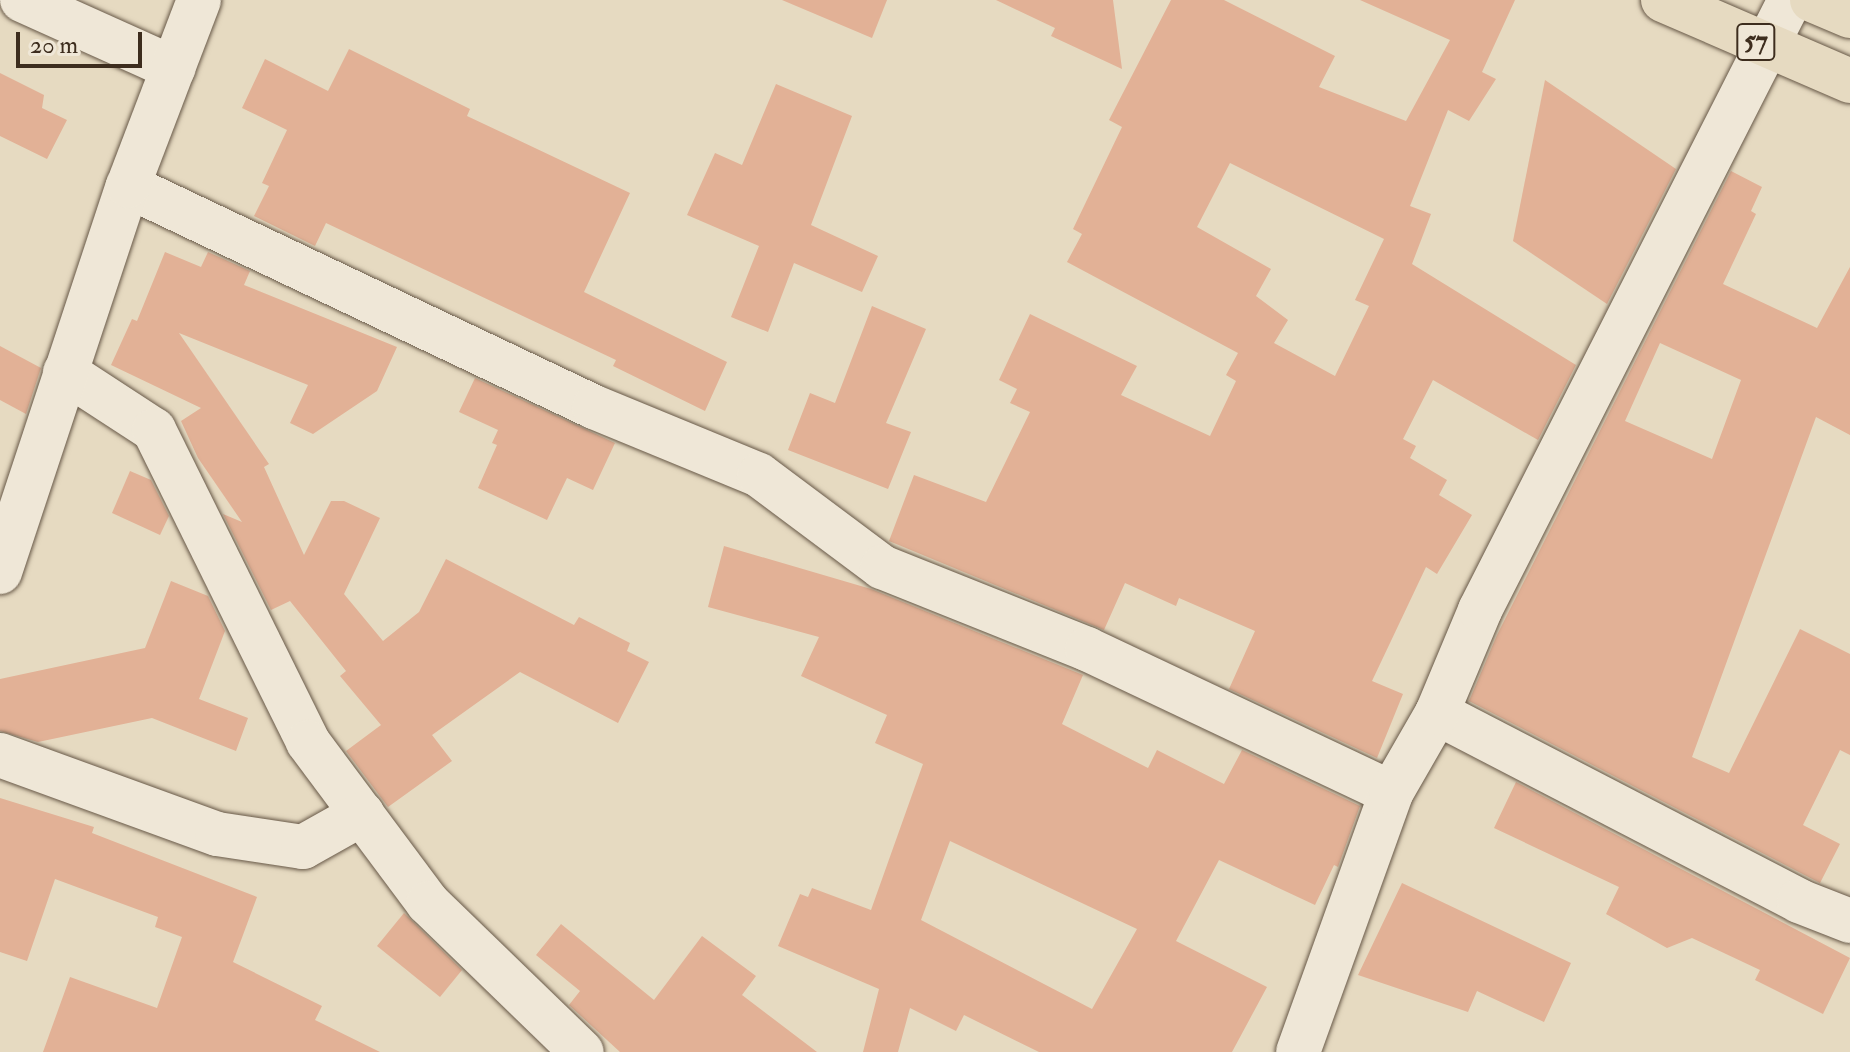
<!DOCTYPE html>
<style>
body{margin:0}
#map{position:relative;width:1850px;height:1052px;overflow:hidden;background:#e6dac1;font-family:"IM FELL Double Pica",serif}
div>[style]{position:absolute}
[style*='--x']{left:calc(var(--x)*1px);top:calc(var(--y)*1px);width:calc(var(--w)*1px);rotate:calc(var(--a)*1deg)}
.building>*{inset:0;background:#e2b196}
.roads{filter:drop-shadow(0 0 2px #675847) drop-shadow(0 0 2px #675847)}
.minor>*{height:44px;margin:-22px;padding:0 22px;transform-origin:22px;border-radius:22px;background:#efe7d7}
.highway>*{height:44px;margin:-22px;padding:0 22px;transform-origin:22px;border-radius:22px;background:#e6dac1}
span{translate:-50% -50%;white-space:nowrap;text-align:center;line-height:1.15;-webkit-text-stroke:8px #efe7d7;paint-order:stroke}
.shield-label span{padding:2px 6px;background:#efe7d7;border:2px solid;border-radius:6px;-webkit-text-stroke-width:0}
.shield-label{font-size:26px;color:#3d2d1e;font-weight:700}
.scale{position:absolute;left:16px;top:32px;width:126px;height:36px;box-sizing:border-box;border:4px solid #3d2d1e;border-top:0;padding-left:10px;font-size:24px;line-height:28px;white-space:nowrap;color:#3d2d1e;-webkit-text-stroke:6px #efe7d7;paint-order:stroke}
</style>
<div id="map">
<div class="building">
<i style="clip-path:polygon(782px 0,887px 0,872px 38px)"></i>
<i style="clip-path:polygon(996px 0,1113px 0,1122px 69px,1051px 36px,1055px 28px)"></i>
<i style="clip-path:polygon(evenodd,1171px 0,1224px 0,1335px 56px,1319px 87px,1406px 121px,1450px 40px,1360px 0,1515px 0,1482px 72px,1496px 79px,1469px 121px,1448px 110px,1410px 206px,1431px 214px,1412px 264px,1576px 365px,1538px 440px,1433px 380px,1403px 439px,1416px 446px,1410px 458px,1447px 480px,1439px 495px,1472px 515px,1437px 574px,1426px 567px,1372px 681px,1403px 694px,1377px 758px,1229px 689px,1255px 631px,1179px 598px,1176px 606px,1125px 583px,1104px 630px,889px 541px,914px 475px,986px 502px,1030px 412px,1010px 403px,1017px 389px,999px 380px,1030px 314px,1137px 366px,1121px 395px,1210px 436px,1236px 381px,1226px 375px,1238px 353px,1067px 262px,1082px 234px,1073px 229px,1122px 127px,1109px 120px,1171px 0,1230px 163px,1384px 239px,1355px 300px,1369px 306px,1335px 376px,1274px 343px,1288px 320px,1256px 296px,1271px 269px,1197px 227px,1230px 163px)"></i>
<i style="clip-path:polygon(349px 49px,470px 109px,467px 116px,630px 193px,584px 292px,727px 362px,705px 411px,613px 366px,616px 360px,326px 223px,315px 246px,254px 216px,269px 186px,262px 183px,287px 130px,242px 108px,265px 59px,328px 91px)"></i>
<i style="clip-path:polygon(0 73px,44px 95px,42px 108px,67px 120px,47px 159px,0 136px)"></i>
<i style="clip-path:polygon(1545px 80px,1676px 169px,1607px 304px,1513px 241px)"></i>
<i style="clip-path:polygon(776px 84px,852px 116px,811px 225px,878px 256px,862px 292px,794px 263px,768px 332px,731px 317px,759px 246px,687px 215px,715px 153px,742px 165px)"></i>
<i style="clip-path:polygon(evenodd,1731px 171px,1762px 187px,1751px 211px,1756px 214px,1723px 284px,1817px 328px,1850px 267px,1850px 435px,1816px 417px,1692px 757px,1729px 773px,1800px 629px,1850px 654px,1850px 755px,1840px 750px,1803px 825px,1840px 844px,1820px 883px,1469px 701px,1497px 635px,1731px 171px,1660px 343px,1741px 380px,1712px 459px,1625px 421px,1660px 343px)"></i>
<i style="clip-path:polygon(165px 252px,201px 267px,208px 252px,250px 271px,244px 285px,397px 347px,377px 391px,313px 434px,290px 423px,308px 385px,179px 333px,269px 464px,264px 467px,304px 555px,331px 501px,344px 501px,380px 518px,344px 594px,383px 641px,419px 612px,446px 559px,574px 625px,579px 617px,630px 643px,627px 651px,649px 662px,618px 723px,520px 672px,432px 735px,452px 761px,388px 807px,346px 751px,381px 725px,340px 676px,346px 671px,290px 601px,271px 610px,223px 514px,242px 522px,198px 458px,181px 421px,201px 408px,111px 365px,132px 319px,137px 321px)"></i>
<i style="clip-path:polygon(872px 306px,926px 329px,886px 423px,911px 432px,888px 489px,788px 450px,810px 393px,835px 403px)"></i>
<i style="clip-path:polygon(0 346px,41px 368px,26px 414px,0 400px)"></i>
<i style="clip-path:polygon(475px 378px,615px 443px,593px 490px,567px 478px,547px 520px,478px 488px,497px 445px,492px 443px,498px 430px,459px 412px)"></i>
<i style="clip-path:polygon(130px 471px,151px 480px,169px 516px,160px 535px,112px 513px)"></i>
<i style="clip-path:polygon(evenodd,724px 546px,871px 589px,1083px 675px,1062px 724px,1148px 768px,1157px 750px,1224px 784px,1242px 750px,1360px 806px,1338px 867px,1334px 865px,1315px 905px,1219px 860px,1176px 941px,1267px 987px,1232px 1052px,1039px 1052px,964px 1015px,956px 1031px,910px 1008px,898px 1052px,863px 1052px,879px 989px,778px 946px,800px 894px,808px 897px,812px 888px,871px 910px,923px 764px,875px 743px,887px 715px,801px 676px,819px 637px,708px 607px,724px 546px,950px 841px,1137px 929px,1092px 1009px,921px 920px,950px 841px)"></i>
<i style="clip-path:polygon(171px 581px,208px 596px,225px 631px,199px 699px,248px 718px,236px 751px,152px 718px,38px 742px,0 731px,0 679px,145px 648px)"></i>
<i style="clip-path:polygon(1516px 782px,1850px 958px,1823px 1014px,1755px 980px,1760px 970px,1692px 938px,1667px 948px,1606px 914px,1619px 887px,1494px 828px)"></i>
<i style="clip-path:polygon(0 798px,94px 827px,92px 833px,257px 897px,233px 962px,322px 1006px,315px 1020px,380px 1052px,43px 1052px,70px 977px,157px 1008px,182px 937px,155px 927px,158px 917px,55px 879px,27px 961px,0 952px)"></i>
<i style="clip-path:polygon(1402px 883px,1571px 963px,1544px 1022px,1477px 991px,1468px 1012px,1358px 975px)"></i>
<i style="clip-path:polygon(404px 913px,462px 970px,440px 997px,377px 946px)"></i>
<i style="clip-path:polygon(561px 924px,654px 1000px,702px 936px,756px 976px,742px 995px,817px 1052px,620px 1052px,569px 1005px,580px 991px,536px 955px)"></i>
</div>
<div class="roads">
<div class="minor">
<i style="--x:22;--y:0;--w:166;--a:24.2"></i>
<i style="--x:128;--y:186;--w:516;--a:25.37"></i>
<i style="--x:594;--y:407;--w:178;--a:22.4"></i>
<i style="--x:759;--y:475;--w:154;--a:36.8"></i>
<i style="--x:882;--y:567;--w:221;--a:21.8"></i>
<i style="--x:1087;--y:649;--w:336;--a:25.3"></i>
<i style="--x:65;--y:372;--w:106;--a:33.1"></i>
<i style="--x:154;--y:430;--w:348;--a:63.7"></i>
<i style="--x:308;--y:742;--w:201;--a:53.3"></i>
<i style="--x:428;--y:903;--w:214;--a:44.1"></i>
<i style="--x:0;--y:572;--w:407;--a:-71.7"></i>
<i style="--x:128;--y:186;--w:199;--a:-69.1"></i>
<i style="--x:1437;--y:713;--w:408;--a:27.4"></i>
<i style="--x:1799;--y:901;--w:55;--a:21.4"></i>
<i style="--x:0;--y:755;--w:231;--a:20"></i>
<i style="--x:217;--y:834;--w:87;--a:8.6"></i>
<i style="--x:303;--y:847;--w:68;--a:-29.2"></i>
<i style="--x:1298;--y:1052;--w:275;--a:-70.2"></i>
<i style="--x:1391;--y:793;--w:92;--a:-60.1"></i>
<i style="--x:1437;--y:713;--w:112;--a:-67.3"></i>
<i style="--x:1480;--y:610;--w:684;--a:-63.06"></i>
</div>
<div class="highway">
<i style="--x:1663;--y:0;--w:204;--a:23.4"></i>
<i style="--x:1812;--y:0;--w:41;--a:22.8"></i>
</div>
</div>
<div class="shield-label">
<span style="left:1756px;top:42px">57</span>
</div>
<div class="scale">20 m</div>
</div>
